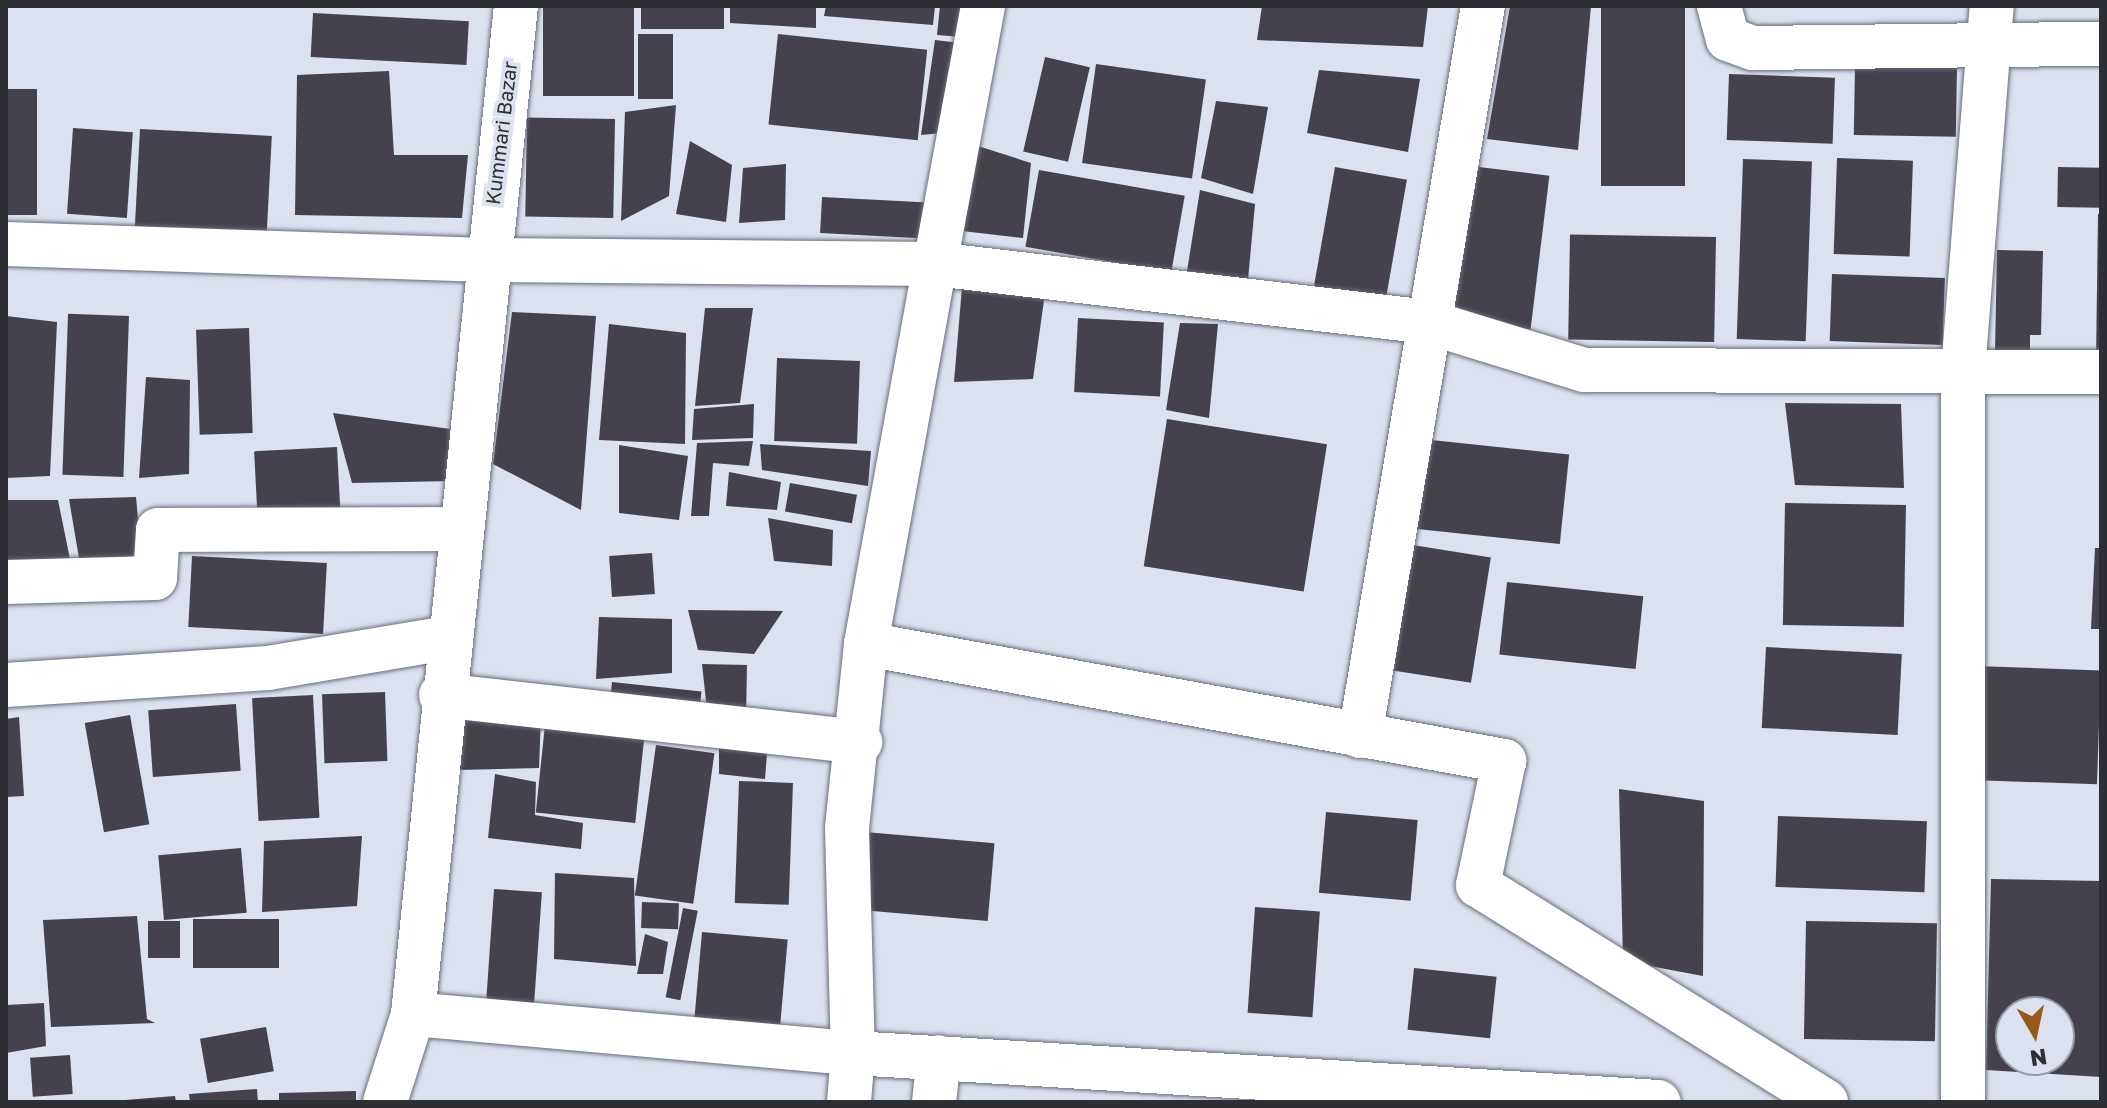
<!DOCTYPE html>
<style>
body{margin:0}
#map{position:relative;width:2107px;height:1108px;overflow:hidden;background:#dce1ef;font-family:"Golos Text",sans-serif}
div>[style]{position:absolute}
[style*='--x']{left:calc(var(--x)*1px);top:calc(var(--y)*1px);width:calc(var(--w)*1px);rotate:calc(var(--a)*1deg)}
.building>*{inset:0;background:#45414d;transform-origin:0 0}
.roads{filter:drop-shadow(0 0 2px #686c79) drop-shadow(0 0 2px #686c79)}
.minor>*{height:44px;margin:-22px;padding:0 22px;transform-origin:22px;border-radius:22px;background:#fff}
.tertiary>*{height:44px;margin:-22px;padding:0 22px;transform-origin:22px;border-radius:22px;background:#fff}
span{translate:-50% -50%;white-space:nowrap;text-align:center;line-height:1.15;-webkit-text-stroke:8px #dce1ef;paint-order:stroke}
.street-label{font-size:20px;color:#2d2f34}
.frame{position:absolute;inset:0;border:8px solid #2d2f34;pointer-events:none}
.north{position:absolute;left:1995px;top:996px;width:80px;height:80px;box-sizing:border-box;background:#dce1ef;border:2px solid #969aa4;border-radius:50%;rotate:171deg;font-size:22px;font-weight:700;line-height:32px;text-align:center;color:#2d2f34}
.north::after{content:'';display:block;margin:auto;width:28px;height:36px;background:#965b1b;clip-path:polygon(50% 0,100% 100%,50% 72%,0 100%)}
</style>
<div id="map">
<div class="building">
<i style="left:543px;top:6px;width:91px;height:90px"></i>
<i style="left:641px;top:6px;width:83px;height:23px"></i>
<i style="clip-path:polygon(730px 6px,816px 6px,816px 28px,730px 23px)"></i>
<i style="clip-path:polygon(826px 6px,935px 6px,933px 25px,824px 16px)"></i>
<i style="clip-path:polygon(940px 6px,978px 6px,973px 38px,937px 35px)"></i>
<i style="clip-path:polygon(1262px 6px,1428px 6px,1423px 47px,1257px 40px)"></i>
<i style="clip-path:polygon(1510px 6px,1591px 6px,1578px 150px,1487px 139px)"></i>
<i style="left:1601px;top:6px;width:84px;height:180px"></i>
<i style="left:313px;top:13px;width:156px;height:44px;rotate:3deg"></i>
<i style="left:638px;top:34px;width:35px;height:65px"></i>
<i style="left:778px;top:34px;width:150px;height:91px;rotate:6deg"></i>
<i style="clip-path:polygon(935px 40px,968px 44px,953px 132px,921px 135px)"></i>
<i style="left:1045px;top:57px;width:46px;height:97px;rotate:13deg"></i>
<i style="left:1096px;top:64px;width:111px;height:100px;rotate:8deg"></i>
<i style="left:1855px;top:66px;width:102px;height:69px;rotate:1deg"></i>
<i style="clip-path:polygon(1319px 70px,1420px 79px,1408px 152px,1307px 133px)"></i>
<i style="clip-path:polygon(389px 71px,394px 155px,468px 155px,462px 218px,295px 215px,297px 75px)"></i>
<i style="left:1729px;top:74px;width:106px;height:66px;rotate:2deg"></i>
<i style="left:6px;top:89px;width:31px;height:126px"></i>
<i style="clip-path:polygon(1216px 101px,1268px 107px,1253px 194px,1201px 178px)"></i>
<i style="clip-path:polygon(676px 105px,669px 196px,621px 221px,625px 112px)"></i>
<i style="left:615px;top:119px;width:99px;height:88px;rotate:91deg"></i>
<i style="left:73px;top:128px;width:60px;height:86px;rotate:4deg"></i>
<i style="left:140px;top:129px;width:132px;height:99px;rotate:3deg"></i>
<i style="clip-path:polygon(690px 141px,732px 165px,726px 222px,676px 214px)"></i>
<i style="clip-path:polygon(978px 146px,1031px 163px,1023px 238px,962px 231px)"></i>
<i style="left:1837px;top:158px;width:76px;height:96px;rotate:2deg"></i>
<i style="left:1743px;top:159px;width:69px;height:180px;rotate:2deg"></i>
<i style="clip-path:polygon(786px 164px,785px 220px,739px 223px,743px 168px)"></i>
<i style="left:1471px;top:166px;width:79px;height:155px;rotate:7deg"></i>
<i style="left:1335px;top:167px;width:73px;height:125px;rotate:10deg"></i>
<i style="left:2058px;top:167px;width:43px;height:40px;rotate:1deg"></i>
<i style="left:1039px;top:170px;width:148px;height:78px;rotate:10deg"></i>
<i style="clip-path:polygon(1200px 190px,1255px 204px,1248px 280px,1187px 271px)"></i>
<i style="left:822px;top:197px;width:110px;height:36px;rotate:3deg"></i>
<i style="clip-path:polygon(2098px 214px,2101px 214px,2101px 360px,2096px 360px)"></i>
<i style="left:1716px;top:237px;width:105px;height:146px;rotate:91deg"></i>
<i style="clip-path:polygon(1997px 250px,2043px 251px,2041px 335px,2030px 335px,2030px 351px,1995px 351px)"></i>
<i style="left:1832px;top:274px;width:113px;height:67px;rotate:2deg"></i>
<i style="clip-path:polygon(962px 287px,1045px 293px,1033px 379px,954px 382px)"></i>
<i style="clip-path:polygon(705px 308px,753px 308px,740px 403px,695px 406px)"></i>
<i style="clip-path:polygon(512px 312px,596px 316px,581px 510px,493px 464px)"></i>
<i style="clip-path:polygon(6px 316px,57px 322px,50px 476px,6px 478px)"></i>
<i style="left:129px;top:316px;width:161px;height:61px;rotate:92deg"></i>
<i style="left:1078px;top:318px;width:86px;height:74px;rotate:3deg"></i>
<i style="clip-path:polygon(1180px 323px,1218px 324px,1209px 418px,1166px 410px)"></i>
<i style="clip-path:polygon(609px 324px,686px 333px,685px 444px,599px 440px)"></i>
<i style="left:249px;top:328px;width:105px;height:53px;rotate:88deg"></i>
<i style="left:777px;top:358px;width:83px;height:83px;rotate:2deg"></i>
<i style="clip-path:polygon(146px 377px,190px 380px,189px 474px,139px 478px)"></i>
<i style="clip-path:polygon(1785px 403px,1901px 404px,1904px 488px,1795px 485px)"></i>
<i style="clip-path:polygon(754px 404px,753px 438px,692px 440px,694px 409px)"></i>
<i style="clip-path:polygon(333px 413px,458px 430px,452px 481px,352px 483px)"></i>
<i style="left:1167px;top:419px;width:162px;height:149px;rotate:9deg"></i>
<i style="left:1422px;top:439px;width:148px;height:90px;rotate:6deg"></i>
<i style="clip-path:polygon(753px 441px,749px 466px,713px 463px,709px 516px,691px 516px,697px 443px)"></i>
<i style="clip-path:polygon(760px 444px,871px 451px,868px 486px,762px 470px)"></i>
<i style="clip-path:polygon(619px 445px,688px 456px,679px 520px,619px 513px)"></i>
<i style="left:337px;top:447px;width:67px;height:83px;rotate:87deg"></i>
<i style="clip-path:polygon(729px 472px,781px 482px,777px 510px,726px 506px)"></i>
<i style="left:790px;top:483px;width:68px;height:29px;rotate:10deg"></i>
<i style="clip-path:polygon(136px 497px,142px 563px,81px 570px,69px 499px)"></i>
<i style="clip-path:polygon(6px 500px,58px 500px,72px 569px,6px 570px)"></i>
<i style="left:1785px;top:503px;width:121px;height:122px;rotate:1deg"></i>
<i style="clip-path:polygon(768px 518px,833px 530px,832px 566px,774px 561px)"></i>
<i style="left:1400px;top:543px;width:92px;height:127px;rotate:9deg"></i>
<i style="clip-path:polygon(2095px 548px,2101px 548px,2101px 629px,2091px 629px)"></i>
<i style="left:652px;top:553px;width:41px;height:43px;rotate:86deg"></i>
<i style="left:192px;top:556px;width:135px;height:71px;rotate:3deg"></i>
<i style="left:1507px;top:582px;width:137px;height:73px;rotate:6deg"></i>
<i style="clip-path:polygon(688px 610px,783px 611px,754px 654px,698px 650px)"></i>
<i style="clip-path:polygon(599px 617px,672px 619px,672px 673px,596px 679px)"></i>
<i style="left:1766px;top:647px;width:136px;height:81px;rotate:3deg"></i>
<i style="clip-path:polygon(702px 664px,747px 665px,746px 720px,708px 719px)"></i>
<i style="left:1975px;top:666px;width:126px;height:114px;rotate:2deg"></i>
<i style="left:612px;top:682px;width:90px;height:28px;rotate:6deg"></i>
<i style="left:385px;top:692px;width:69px;height:63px;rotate:88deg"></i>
<i style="left:313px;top:695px;width:123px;height:61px;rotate:87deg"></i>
<i style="clip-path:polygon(462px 702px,541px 715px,539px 768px,458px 770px)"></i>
<i style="left:236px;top:704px;width:67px;height:88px;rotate:86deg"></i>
<i style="left:130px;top:715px;width:111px;height:46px;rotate:80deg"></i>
<i style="clip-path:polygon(19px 717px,24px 796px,6px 797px,6px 719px)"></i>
<i style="left:545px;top:725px;width:100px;height:88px;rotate:6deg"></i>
<i style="clip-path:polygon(719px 733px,768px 740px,765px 779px,719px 774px)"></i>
<i style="left:656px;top:745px;width:59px;height:152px;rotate:8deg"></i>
<i style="clip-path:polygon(495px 774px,536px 782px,535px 815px,583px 823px,581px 849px,488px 838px)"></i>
<i style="left:739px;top:781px;width:54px;height:122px;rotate:2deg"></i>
<i style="clip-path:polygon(1619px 789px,1704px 801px,1703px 976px,1623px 961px)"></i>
<i style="left:1326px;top:812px;width:92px;height:81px;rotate:5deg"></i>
<i style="left:1778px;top:816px;width:149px;height:71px;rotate:2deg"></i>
<i style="left:865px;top:832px;width:130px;height:78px;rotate:5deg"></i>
<i style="clip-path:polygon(362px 836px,357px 906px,262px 912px,264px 841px)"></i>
<i style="left:241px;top:848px;width:65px;height:83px;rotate:85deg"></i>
<i style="clip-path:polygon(555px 873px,634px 878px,636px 966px,554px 959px)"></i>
<i style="clip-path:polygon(evenodd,1991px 879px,2101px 881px,2101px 1077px,1986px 1070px,1991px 879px,2011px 1012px,2059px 1012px,2059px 1060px,2011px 1060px,2011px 1012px)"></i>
<i style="left:494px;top:889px;width:48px;height:115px;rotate:4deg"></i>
<i style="left:642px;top:902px;width:37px;height:26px;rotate:2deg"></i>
<i style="left:1255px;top:907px;width:65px;height:106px;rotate:4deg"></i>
<i style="left:683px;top:908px;width:15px;height:91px;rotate:11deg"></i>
<i style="clip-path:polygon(137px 916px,147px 1019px,155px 1023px,51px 1027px,43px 920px)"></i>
<i style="left:279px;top:919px;width:49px;height:86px;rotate:90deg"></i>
<i style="left:148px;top:921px;width:32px;height:37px"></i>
<i style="left:1806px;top:921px;width:131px;height:118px;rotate:1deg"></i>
<i style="left:702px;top:932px;width:86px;height:89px;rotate:5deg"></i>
<i style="clip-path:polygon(645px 934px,668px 942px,663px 974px,637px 974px)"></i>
<i style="left:1414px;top:968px;width:83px;height:62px;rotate:6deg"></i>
<i style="clip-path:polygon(44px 1003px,46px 1046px,6px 1053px,6px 1005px)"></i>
<i style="left:266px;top:1027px;width:45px;height:67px;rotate:80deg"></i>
<i style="left:70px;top:1055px;width:39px;height:40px;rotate:86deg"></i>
<i style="clip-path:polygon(257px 1089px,258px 1102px,190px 1102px,189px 1094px)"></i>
<i style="clip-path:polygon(356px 1091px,356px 1102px,279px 1102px,279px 1093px)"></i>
<i style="clip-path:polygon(175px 1096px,176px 1102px,125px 1102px,125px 1100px)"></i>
</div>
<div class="roads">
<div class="minor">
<i style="--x:983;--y:6;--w:262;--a:100.5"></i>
<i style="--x:935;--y:264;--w:496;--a:6.7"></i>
<i style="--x:1428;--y:322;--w:163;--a:17.1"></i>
<i style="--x:1584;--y:370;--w:517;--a:0.22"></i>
<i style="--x:1719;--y:6;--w:34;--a:75"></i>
<i style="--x:1728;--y:39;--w:27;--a:20"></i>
<i style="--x:1753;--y:48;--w:348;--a:-0.7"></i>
<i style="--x:6;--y:582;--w:149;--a:-1.5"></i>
<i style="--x:155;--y:578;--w:48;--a:-86.4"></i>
<i style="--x:158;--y:530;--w:300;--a:-0.2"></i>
<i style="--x:866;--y:644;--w:649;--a:10.39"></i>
<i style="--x:1504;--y:761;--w:127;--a:101.8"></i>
<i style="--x:1478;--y:885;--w:410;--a:31.9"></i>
<i style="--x:6;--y:685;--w:263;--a:-3.7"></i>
<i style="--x:268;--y:668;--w:181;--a:-9.5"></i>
<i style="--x:441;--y:695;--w:422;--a:6.4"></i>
<i style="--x:1360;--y:736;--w:740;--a:-80.44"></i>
<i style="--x:413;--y:1014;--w:1013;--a:-84.17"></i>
<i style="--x:385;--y:1102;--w:92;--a:-72.3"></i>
<i style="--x:413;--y:1014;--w:442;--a:5.1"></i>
<i style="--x:853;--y:1053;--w:49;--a:94.7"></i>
<i style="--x:934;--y:1102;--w:45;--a:-83.7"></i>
<i style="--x:1963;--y:1102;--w:731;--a:-90"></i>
<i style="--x:1963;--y:371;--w:366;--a:-85.5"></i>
</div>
<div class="tertiary">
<i style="--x:6;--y:244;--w:480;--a:1.9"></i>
<i style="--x:486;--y:260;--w:449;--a:0.5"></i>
<i style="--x:935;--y:264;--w:386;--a:100.3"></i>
<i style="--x:866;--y:644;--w:185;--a:95.9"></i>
<i style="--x:847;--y:828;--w:225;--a:88.5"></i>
<i style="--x:853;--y:1053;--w:807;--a:3.48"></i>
</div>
</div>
<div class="street-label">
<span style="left:501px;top:133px;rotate:-83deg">Kummari Bazar</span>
</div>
<div class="frame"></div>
<div class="north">N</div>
</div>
